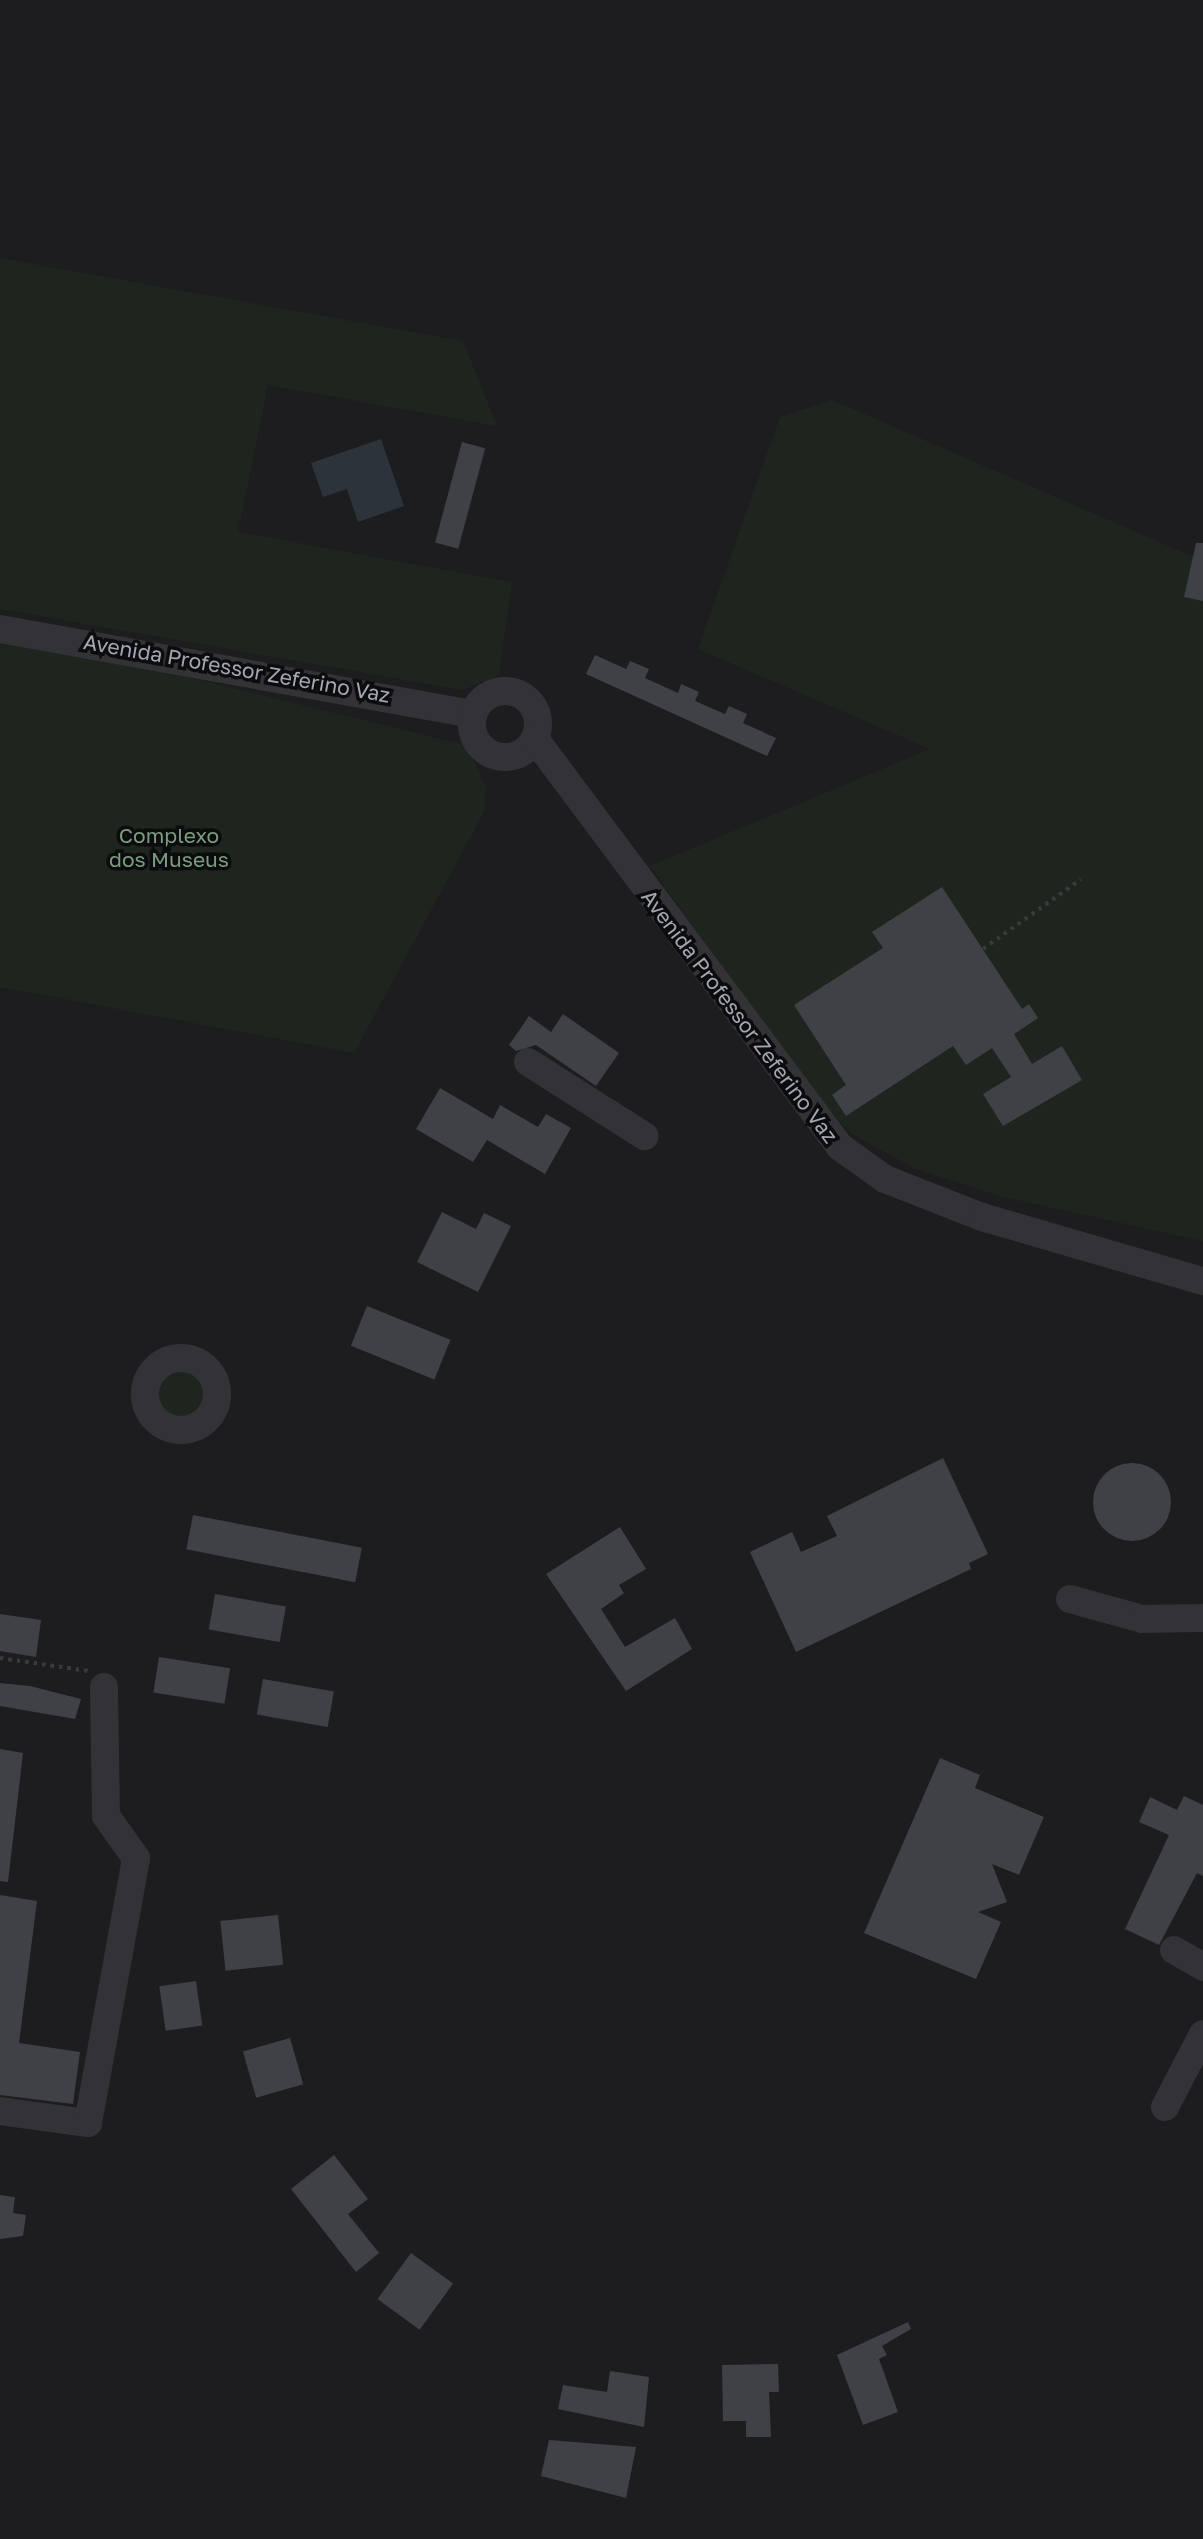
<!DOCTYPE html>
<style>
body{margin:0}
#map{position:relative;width:1203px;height:2539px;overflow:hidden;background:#111113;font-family:"Golos Text",sans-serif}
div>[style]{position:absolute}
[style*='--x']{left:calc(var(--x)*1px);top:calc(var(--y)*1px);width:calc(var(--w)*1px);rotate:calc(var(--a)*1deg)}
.built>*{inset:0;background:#1d1d20;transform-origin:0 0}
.green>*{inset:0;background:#1e251f}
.round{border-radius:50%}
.water>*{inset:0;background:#2c333a}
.building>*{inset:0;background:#404146;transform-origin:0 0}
.path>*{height:3.5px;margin-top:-1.75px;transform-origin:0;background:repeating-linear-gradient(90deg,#393a3e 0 3.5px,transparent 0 8.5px)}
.minor>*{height:28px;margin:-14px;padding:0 14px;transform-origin:14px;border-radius:14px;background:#333337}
.minor>.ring{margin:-14px;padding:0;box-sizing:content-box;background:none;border:28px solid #333337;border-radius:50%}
span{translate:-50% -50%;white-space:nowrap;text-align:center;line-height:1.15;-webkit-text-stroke:7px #0c0c0e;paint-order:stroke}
.street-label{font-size:21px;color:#a3a7b2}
.park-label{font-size:21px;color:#7b9d7f}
</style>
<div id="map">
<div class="built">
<i style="left:0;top:0;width:1203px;height:2539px"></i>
</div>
<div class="green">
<i style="clip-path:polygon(0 258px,463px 341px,497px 426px,268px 385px,238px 532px,512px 582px,499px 675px,463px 690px,0 609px)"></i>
<i style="clip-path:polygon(832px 400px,1203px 561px,1203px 1241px,1003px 1197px,916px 1169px,852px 1134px,814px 1094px,650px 866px,930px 749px,698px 649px,780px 417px)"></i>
<i style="clip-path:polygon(0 644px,155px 669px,466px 745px,486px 787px,484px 812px,354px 1053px,0 987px)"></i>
<i class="round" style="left:150px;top:1361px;width:66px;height:66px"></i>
</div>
<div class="water">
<i style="clip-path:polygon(381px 439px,404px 506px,358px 522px,347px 489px,323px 497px,311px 463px)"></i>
</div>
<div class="building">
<i style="left:462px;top:442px;width:24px;height:104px;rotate:15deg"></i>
<i style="clip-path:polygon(1196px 543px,1203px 543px,1203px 601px,1184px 597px)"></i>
<i style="clip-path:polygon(595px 655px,626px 669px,630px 661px,649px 669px,645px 678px,678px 693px,681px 684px,699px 692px,695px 701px,725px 714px,729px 706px,747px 714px,743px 723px,776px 738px,767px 756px,586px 674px)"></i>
<i style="clip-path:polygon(942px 887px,1022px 1009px,1029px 1004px,1038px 1018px,1014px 1034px,1032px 1064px,1062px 1046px,1082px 1080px,1003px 1126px,983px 1094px,1011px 1077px,992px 1048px,966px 1065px,953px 1046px,846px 1116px,832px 1095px,846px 1085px,794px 1005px,883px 948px,872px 932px)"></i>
<i style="clip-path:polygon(563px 1014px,619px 1053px,596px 1086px,536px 1045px,516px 1051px,509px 1045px,529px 1016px,551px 1032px)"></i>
<i style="clip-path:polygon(440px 1088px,493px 1119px,500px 1105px,538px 1127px,546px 1114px,571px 1128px,545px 1174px,487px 1140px,473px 1162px,416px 1129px)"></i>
<i style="clip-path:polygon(442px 1212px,476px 1229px,484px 1213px,511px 1226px,478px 1292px,417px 1262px)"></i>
<i style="left:367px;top:1306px;width:90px;height:43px;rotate:22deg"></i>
<i style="clip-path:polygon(943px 1458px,988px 1554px,969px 1563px,971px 1569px,796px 1652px,750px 1552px,792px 1532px,801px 1552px,837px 1536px,827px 1516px)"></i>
<i class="round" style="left:1093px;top:1463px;width:78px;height:78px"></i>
<i style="left:193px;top:1515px;width:172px;height:35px;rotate:11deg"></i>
<i style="clip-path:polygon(620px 1527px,646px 1569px,619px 1585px,624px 1593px,601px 1609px,625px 1647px,675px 1618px,692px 1649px,626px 1691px,546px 1574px)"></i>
<i style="left:215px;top:1594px;width:72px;height:36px;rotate:10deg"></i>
<i style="clip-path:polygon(0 1614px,41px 1620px,36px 1657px,0 1651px)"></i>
<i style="left:159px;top:1657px;width:72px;height:36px;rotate:9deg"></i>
<i style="left:263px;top:1679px;width:72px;height:36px;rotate:10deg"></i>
<i style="clip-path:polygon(0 1683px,30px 1686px,81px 1699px,75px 1719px,0 1706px)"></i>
<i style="clip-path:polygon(0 1749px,23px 1753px,8px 1882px,0 1881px)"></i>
<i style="clip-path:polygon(940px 1758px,980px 1775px,975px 1788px,1044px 1817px,1019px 1875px,992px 1864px,1007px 1902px,978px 1912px,1001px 1922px,976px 1979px,864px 1933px)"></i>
<i style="clip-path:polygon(1184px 1796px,1203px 1805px,1203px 1876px,1197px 1873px,1159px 1945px,1125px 1929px,1169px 1835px,1139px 1822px,1150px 1797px,1177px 1810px)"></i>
<i style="clip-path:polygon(0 1895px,37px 1901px,19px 2043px,80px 2052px,73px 2104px,0 2095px)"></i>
<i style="left:278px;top:1915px;width:50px;height:58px;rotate:84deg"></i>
<i style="left:196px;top:1981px;width:45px;height:37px;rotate:82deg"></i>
<i style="left:290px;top:2038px;width:48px;height:49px;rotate:74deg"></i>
<i style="clip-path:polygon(334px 2155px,368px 2199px,348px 2214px,379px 2253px,356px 2272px,291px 2189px)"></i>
<i style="clip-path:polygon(0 2195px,15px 2197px,13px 2213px,26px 2215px,23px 2236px,0 2239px)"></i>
<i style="left:411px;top:2253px;width:52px;height:57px;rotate:36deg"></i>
<i style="clip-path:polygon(908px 2322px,911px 2329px,882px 2346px,887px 2355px,879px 2359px,898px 2412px,863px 2425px,837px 2355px)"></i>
<i style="clip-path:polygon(778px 2364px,779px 2392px,769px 2392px,771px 2437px,746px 2437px,746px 2421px,723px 2421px,722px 2365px)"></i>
<i style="clip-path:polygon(610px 2371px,649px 2377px,644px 2427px,558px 2409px,563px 2385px,607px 2392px)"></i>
<i style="clip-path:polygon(549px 2440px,636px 2447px,626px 2498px,541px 2476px)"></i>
</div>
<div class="path">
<i style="--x:983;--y:949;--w:120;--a:-35.5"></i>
<i style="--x:0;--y:1658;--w:89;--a:8.4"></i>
</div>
<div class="minor">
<i style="--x:0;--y:629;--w:481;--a:10.2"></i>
<i class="ring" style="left:472px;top:691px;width:38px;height:38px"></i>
<i style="--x:535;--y:739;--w:509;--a:53.22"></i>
<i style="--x:840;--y:1147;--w:55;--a:35.4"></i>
<i style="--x:885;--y:1179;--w:104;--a:21.4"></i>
<i style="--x:982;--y:1217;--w:230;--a:16.2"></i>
<i style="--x:528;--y:1062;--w:138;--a:32.5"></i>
<i class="ring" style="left:145px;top:1358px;width:44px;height:44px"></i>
<i style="--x:1070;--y:1599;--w:75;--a:15.5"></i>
<i style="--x:1142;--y:1619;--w:61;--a:-0.9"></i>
<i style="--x:1174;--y:1950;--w:34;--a:30"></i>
<i style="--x:1165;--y:2107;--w:82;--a:-62.5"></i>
<i style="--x:0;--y:2111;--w:89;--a:7.8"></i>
<i style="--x:88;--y:2123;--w:269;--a:-79.7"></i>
<i style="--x:136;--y:1858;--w:52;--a:-125.5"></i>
<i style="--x:106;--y:1816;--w:129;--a:-90.9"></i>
</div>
<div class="street-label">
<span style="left:237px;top:668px;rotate:10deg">Avenida Professor Zeferino Vaz</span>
<span style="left:740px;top:1016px;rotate:53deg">Avenida Professor Zeferino Vaz</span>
</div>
<div class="park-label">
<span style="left:169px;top:847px">Complexo<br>dos Museus</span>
</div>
</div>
